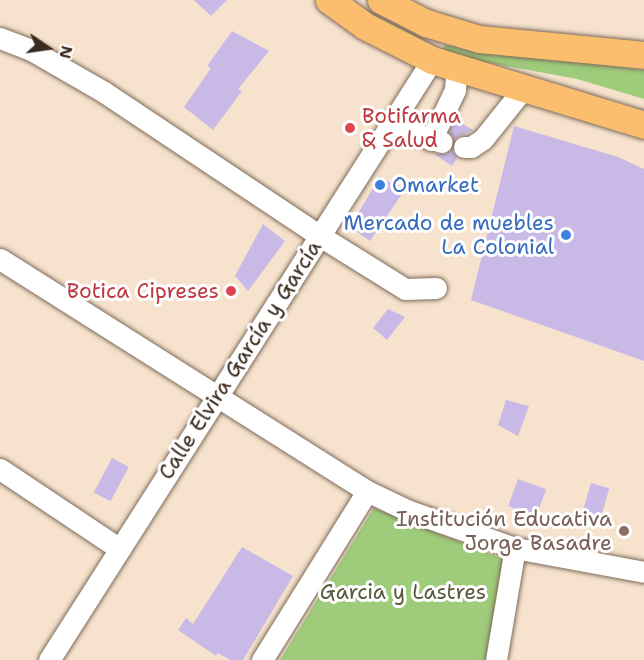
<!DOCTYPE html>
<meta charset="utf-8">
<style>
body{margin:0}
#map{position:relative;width:644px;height:660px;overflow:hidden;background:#f7e3cd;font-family:"Shantell Sans",sans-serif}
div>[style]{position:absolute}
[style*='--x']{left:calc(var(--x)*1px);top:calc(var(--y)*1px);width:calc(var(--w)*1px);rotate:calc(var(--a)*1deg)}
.green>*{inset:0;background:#9ecc7a}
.building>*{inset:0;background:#c9b9e7;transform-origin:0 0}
.roads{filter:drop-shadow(0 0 2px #7d6b5b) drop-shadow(0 0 2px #7d6b5b)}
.minor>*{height:21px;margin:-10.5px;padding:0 10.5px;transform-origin:10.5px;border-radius:10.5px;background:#fff}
.major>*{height:27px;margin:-13.5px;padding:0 13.5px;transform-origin:13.5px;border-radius:13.5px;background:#fbbe6e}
.dots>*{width:16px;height:16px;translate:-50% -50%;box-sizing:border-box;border:3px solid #fff;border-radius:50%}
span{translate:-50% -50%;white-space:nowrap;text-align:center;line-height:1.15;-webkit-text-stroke:6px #fff;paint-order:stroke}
.health-label{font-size:21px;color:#be3a42}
.left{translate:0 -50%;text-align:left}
.right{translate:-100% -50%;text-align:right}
.shop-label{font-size:21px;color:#366cbe}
.street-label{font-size:21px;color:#3b2a1e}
.education-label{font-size:21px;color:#785e54}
.park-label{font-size:21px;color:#595b3a}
.north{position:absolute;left:18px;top:18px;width:60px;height:60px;-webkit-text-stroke:4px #fff;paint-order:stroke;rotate:103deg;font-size:16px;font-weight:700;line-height:24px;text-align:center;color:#3b2a1e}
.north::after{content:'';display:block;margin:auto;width:21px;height:27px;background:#3b2a1e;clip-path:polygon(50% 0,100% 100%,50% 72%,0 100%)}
</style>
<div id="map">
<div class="green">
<i style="clip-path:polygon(445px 45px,644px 70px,644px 99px,577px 79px,441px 54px)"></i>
<i style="clip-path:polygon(374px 508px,506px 560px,487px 660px,280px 660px)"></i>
</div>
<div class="building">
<i style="clip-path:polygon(194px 0,227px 0,211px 16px)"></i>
<i style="clip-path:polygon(232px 31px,269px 51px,238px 89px,242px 91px,213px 130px,184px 107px,211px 68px,207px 66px)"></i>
<i style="clip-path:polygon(456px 120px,473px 130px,454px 139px,449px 132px)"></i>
<i style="clip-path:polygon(514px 126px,618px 157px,644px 169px,644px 361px,471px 300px)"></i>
<i style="clip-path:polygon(452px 150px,457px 158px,452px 166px,434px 154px,445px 154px)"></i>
<i style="clip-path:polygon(380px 176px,404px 191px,370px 241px,350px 227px)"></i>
<i style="clip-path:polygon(263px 224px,285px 241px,248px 291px,235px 276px)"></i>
<i style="clip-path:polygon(388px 309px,405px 317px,387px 340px,373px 328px)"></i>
<i style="clip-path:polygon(506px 400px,529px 406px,518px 436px,498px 425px)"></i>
<i style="left:112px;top:458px;width:19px;height:39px;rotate:28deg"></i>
<i style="left:518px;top:479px;width:30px;height:29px;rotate:20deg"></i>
<i style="left:591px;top:483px;width:19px;height:36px;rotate:16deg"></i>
<i style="clip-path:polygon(242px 547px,293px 576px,243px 660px,230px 660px,218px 653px,216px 656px,178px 630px,186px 618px,193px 624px)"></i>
</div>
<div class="roads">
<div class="minor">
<i style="--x:0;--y:38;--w:33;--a:21"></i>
<i style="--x:31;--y:50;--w:84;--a:29.9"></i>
<i style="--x:104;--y:92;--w:260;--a:33.7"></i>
<i style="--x:320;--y:236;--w:100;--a:31.9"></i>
<i style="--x:405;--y:289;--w:31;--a:-2"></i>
<i style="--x:390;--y:126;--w:54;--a:17.1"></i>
<i style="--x:431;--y:140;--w:55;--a:-64.4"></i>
<i style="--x:455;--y:90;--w:13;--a:-86"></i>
<i style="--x:456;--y:77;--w:11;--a:-112"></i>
<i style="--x:464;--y:147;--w:7;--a:0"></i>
<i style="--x:471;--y:147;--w:14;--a:-34"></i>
<i style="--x:483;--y:139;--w:64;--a:-51.3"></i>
<i style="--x:0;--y:259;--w:434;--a:32.3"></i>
<i style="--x:367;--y:491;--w:47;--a:25.5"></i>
<i style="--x:409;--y:511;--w:112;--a:19.2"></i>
<i style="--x:515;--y:548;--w:131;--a:10.5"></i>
<i style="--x:0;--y:469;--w:144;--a:33.7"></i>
<i style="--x:49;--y:660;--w:712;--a:-57.45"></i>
<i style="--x:262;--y:660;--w:199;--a:-58.1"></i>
<i style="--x:496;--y:660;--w:114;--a:-80.4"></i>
</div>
<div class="major">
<i style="--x:329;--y:0;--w:44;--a:35.8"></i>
<i style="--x:365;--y:26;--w:75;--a:26.9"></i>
<i style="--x:432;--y:60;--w:222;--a:17"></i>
<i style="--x:381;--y:0;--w:51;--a:27.1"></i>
<i style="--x:426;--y:23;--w:55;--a:16.8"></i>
<i style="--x:479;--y:39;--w:166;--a:5.5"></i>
</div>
</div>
<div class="dots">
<i style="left:350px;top:128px;background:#e0444e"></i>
<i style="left:380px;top:185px;background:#3f7fe0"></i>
<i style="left:566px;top:235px;background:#3f7fe0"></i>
<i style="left:231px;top:291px;background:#e0444e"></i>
<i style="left:624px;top:531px;background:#8d6e63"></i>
</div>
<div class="health-label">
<span class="left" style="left:362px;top:128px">Botifarma<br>&amp; Salud</span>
<span class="right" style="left:219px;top:291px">Botica Cipreses</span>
</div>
<div class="shop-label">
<span class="left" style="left:392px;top:185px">Omarket</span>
<span class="right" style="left:554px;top:235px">Mercado de muebles<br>La Colonial</span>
</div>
<div class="street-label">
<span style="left:240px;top:360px;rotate:-57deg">Calle Elvira García y García</span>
</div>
<div class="education-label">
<span class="right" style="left:612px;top:531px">Institución Educativa<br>Jorge Basadre</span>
</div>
<div class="park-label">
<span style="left:403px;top:592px">Garcia y Lastres</span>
</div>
<div class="north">N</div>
</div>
